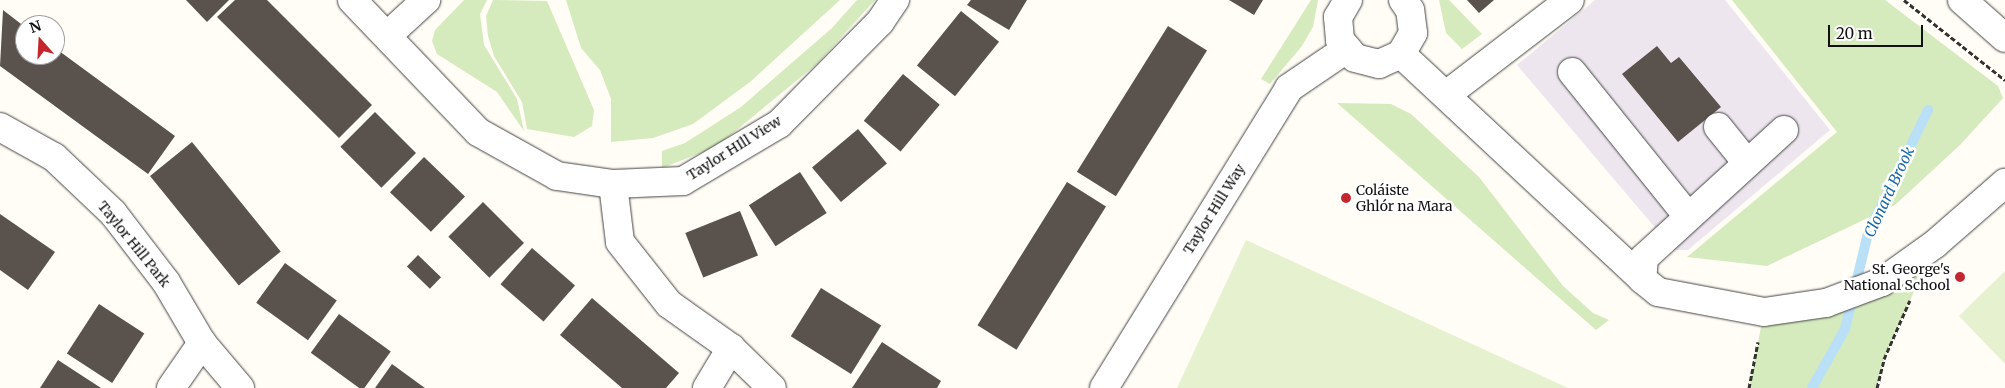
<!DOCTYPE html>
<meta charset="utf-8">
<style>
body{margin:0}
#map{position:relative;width:2005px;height:388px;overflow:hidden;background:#fffdf5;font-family:Merriweather,serif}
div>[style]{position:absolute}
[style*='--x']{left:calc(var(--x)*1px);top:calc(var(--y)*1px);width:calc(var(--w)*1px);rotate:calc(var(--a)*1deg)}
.industrial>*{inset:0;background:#eee6ef}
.green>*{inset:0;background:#d5ebbd}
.pitch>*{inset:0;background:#e6f2cf}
.stream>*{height:10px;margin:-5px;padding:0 5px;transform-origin:5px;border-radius:5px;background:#b9e0f7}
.building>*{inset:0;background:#5a524d;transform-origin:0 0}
.path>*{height:3px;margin-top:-1.5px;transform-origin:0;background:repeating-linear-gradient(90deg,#333 0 5px,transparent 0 7.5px)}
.roads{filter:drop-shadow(0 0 1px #444) drop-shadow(0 0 1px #444)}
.minor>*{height:28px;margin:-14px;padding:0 14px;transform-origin:14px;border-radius:14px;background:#fff}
.dots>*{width:14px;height:14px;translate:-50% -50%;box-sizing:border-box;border:2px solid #fff;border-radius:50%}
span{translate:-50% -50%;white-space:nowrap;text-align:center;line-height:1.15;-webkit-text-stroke:5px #fff;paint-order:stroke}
.street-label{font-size:14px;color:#111}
.poi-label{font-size:14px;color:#111}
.left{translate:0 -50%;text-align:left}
.right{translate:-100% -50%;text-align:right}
.water-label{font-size:15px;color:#1768a6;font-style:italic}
.north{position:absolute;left:15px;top:15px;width:50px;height:50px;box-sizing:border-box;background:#fff;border:1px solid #a0a0a0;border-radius:50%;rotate:341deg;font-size:14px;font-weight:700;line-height:20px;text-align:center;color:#111}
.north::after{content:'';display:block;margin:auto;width:18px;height:22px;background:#c4262e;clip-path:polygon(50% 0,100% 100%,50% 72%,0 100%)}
.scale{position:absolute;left:1828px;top:25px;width:95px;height:22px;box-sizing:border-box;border:2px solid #111;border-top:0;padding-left:6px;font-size:15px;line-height:18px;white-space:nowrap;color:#111;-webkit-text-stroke:4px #fff;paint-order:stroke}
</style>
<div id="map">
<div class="industrial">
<i style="clip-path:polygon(1595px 0,1725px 0,1830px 130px,1688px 250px,1674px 250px,1517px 65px)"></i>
</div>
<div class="green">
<i style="clip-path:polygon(464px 0,487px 0,480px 14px,484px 45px,517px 99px,524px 131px,497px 92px,437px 54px,432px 41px,435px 30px)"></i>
<i style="clip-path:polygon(493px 0,547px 1px,594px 110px,592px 126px,574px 137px,527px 129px,522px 102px,494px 56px,488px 36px,486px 16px)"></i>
<i style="clip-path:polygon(566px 0,840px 0,750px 82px,693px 124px,653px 138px,611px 142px,611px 99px,600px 70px,581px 48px)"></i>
<i style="clip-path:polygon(857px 0,875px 0,818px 63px,716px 147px,662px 168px,662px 151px,685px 143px,741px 107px,832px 28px)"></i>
<i style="clip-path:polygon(1311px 0,1318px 0,1313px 27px,1302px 46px,1270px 84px,1261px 79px)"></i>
<i style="clip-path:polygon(1439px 0,1449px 0,1482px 34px,1462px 49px,1446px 33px)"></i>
<i style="clip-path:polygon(1732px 0,1885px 0,1998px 86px,2003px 98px,1960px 145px,1895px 205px,1767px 266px,1687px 257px,1837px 132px)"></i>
<i style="clip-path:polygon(1337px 103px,1391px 104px,1411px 114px,1479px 177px,1563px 286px,1593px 313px,1609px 320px,1596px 330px)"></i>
<i style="clip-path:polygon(1935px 244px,1884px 359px,1877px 388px,1749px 388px,1764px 312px,1826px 303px)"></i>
</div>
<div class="pitch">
<i style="clip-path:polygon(1246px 240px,1568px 388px,1177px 388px)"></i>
<i style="clip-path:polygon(2005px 271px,2005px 364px,1959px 316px)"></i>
</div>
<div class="stream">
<i style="--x:1812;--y:388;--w:68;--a:-60.8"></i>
<i style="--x:1845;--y:329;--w:99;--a:-76.5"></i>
<i style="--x:1868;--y:233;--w:137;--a:-64"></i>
</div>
<div class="building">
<i style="clip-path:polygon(186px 0,229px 0,207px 22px)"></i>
<i style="clip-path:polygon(235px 0,267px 0,372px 105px,339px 138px,217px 17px)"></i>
<i style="clip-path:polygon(971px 0,1027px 0,1009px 30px,967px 5px)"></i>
<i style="clip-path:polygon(1229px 0,1263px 0,1254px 15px)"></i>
<i style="clip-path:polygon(1467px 0,1494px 0,1479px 13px)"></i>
<i style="clip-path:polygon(3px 10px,25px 27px,25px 55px,55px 55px,55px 48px,175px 136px,148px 174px,0 66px)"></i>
<i style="left:961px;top:11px;width:49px;height:70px;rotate:39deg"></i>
<i style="left:1168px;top:26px;width:46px;height:172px;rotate:32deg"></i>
<i style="clip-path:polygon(1657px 46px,1671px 63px,1679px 57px,1721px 107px,1678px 142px,1622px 74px)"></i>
<i style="left:903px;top:74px;width:48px;height:61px;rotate:40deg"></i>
<i style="left:375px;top:112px;width:58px;height:49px;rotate:45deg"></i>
<i style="left:858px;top:129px;width:45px;height:60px;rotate:50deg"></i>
<i style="left:192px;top:142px;width:141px;height:54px;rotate:51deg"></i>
<i style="left:424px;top:157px;width:57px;height:49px;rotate:44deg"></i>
<i style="left:800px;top:172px;width:49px;height:61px;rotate:57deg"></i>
<i style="left:1067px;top:182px;width:46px;height:169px;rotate:32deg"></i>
<i style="left:483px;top:202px;width:58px;height:49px;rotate:45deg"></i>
<i style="left:740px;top:211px;width:48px;height:59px;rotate:68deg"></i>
<i style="clip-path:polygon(0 214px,55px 252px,28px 290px,0 270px)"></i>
<i style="left:532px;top:248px;width:57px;height:48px;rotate:41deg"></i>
<i style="left:418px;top:255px;width:32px;height:16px;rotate:44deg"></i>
<i style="left:285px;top:263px;width:64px;height:49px;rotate:36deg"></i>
<i style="left:821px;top:288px;width:71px;height:57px;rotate:32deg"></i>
<i style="clip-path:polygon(592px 298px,679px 373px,666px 388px,622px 388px,560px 335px)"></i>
<i style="left:99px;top:304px;width:54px;height:59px;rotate:33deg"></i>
<i style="left:339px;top:314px;width:64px;height:48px;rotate:36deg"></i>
<i style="clip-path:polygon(882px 342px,941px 381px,937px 388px,852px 388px)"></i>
<i style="clip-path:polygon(58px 360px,101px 388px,40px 388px)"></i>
<i style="clip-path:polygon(392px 364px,418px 383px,425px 388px,375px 388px)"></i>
</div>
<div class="path">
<i style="--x:1904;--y:0;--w:129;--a:38.4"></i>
<i style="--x:1749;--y:388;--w:47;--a:-78.9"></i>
<i style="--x:1877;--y:388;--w:30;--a:-76"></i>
<i style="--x:1884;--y:359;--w:64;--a:-66.2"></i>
</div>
<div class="roads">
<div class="minor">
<i style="--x:352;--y:0;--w:182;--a:46.3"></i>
<i style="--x:478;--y:132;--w:90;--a:29.1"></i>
<i style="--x:557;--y:176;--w:57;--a:8.1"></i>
<i style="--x:613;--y:184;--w:70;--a:-2.5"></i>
<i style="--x:683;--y:181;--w:112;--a:-30.7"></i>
<i style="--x:779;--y:124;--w:144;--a:-45.3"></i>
<i style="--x:880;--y:22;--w:27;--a:-56"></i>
<i style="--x:1348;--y:0;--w:20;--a:120"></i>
<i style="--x:1338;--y:17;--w:23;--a:85"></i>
<i style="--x:1340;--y:40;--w:23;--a:50"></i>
<i style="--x:1355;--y:58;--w:25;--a:14"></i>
<i style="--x:1379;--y:64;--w:24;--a:-24"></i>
<i style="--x:1401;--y:54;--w:24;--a:-60"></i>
<i style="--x:1413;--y:33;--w:23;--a:-97"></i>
<i style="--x:1410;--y:10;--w:12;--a:-125"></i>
<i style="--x:1962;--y:0;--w:57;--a:41.5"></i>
<i style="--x:388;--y:35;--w:52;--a:-42.6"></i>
<i style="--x:1401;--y:54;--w:330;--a:43"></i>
<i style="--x:1572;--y:72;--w:184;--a:51.2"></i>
<i style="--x:1446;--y:95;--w:156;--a:-37.5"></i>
<i style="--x:0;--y:127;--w:62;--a:29.1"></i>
<i style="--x:54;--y:157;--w:81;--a:43.5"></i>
<i style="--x:113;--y:213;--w:87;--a:52.5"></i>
<i style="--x:166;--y:282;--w:71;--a:59.5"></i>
<i style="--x:202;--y:343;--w:59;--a:49.8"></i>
<i style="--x:1718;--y:127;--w:46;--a:51.1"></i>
<i style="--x:1784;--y:130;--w:190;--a:137.6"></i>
<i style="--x:1644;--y:258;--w:21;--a:95"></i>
<i style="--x:1642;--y:279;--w:21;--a:39"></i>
<i style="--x:1658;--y:292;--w:108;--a:10.7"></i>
<i style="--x:1764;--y:312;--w:63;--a:-8.3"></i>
<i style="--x:1826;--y:303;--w:60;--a:-20.6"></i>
<i style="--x:1882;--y:282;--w:65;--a:-35.6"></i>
<i style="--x:1935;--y:244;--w:93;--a:-41.1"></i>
<i style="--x:613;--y:184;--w:58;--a:83.1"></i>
<i style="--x:620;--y:242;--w:79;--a:51.7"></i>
<i style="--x:669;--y:304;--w:76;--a:35.4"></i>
<i style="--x:731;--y:348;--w:57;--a:44.3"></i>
<i style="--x:171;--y:388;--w:55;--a:-55.4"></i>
<i style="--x:707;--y:388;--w:47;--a:-59"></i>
<i style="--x:1104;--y:388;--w:352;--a:-58.3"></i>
<i style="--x:1289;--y:88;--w:68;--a:-34.2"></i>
</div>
</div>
<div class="dots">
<i style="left:1346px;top:198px;background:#c4262e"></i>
<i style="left:1960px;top:277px;background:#c4262e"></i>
</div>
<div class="street-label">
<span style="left:734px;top:148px;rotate:-32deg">Taylor HIll View</span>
<span style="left:1214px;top:209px;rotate:-58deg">Taylor Hill Way</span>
<span style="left:134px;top:244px;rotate:51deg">Taylor Hill Park</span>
</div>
<div class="poi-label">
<span class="left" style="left:1356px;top:198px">Coláiste<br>Ghlór na Mara</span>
<span class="right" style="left:1950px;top:277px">St. George's<br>National School</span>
</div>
<div class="water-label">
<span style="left:1889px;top:192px;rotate:-65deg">Clonard Brook</span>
</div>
<div class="north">N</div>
<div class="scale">20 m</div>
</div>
